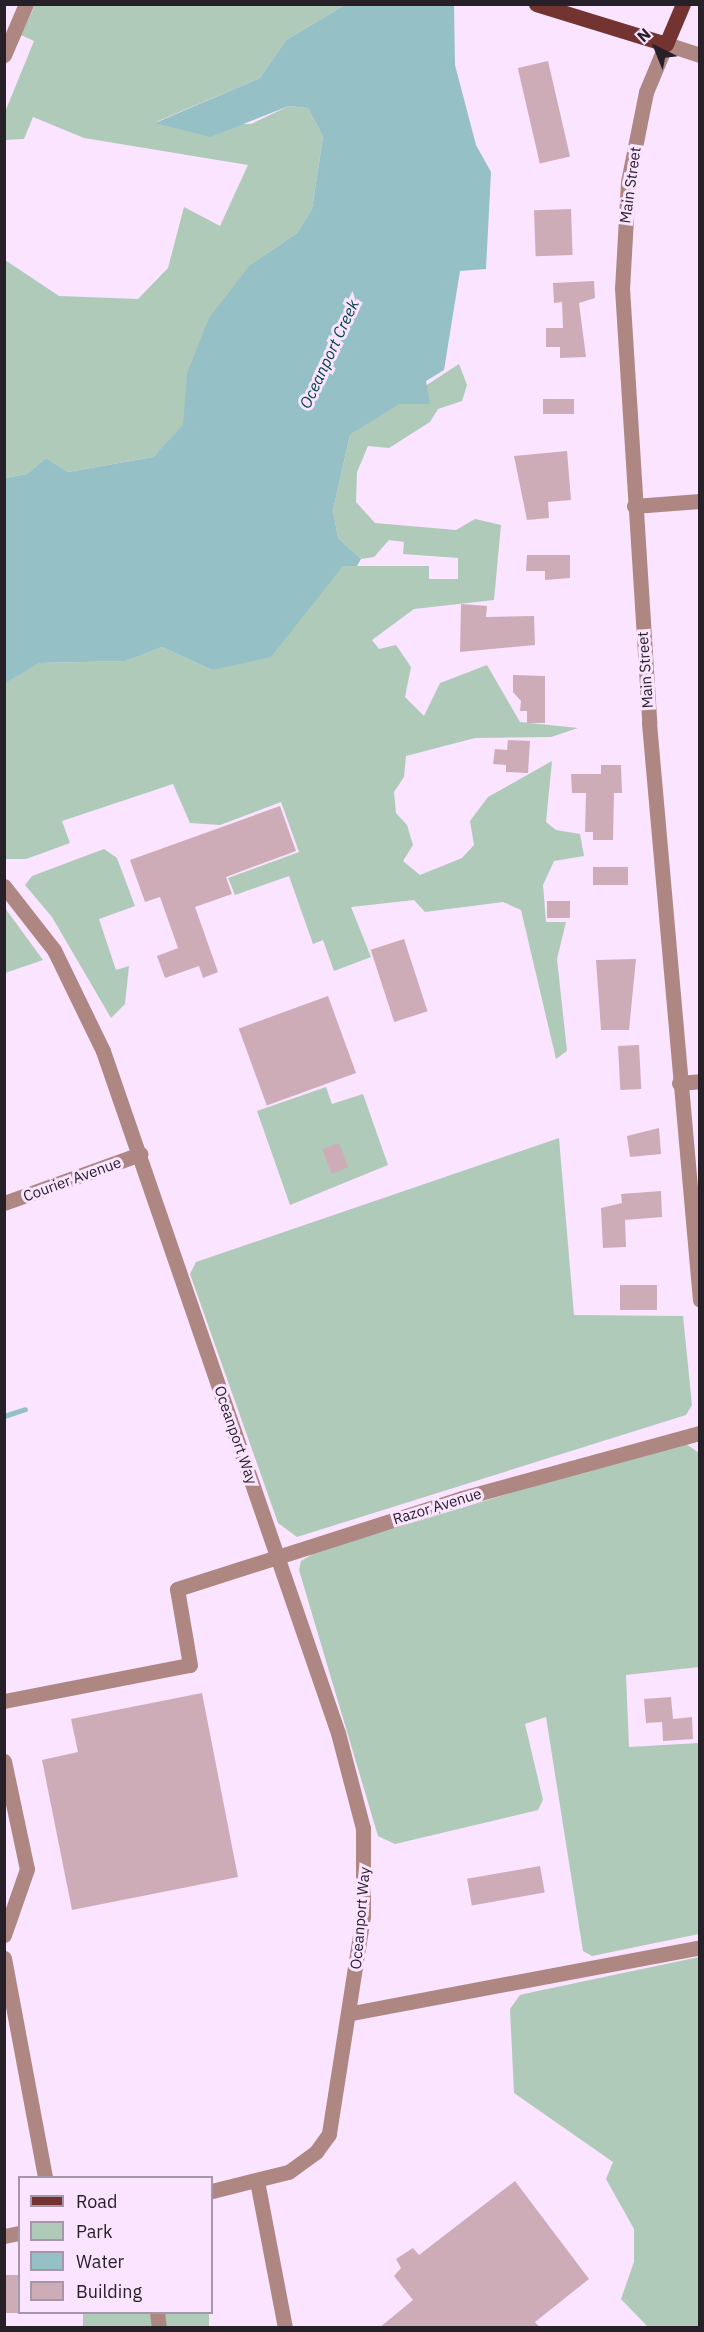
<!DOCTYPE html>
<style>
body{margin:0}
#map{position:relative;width:704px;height:2332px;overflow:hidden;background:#fae4ff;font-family:"IBM Plex Sans",sans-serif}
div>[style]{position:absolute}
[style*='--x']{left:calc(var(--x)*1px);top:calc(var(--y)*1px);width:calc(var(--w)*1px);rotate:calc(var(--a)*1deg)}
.green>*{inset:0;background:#afcab9;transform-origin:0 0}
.water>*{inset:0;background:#95c0c6}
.stream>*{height:5px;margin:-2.5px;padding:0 2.5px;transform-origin:2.5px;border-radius:2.5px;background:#95c0c6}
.building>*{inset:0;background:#ceacb7;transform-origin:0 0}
.minor>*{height:15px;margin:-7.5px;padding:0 7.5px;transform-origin:7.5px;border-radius:7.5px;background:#ae8783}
.major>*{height:15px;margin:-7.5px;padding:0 7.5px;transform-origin:7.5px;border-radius:7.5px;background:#733330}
span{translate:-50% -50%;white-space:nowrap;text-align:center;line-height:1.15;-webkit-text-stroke:6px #fae4ff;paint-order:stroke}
.street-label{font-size:15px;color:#282029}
.water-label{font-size:16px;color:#00464c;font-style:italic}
.frame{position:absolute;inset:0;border:6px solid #282029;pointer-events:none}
.legend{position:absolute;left:18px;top:2176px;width:195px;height:138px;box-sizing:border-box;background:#fae4ff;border:2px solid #a696a9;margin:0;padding:8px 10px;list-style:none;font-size:18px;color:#282029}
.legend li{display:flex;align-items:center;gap:12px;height:30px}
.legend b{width:30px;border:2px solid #a696a9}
.north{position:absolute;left:626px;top:18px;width:60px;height:60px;-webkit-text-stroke:4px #fae4ff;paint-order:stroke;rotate:317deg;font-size:16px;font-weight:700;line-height:24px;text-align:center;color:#282029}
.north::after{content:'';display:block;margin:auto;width:21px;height:27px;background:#282029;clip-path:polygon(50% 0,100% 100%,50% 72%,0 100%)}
</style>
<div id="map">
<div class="green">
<i style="clip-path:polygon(35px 5px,345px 5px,286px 40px,260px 78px,156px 122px,251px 124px,289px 106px,308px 108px,323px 137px,312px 209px,297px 233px,250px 265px,188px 372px,184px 425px,153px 457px,68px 472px,46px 458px,27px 474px,5px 478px,5px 260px,59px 296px,138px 299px,168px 268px,184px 207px,220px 226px,248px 165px,84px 138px,33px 117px,24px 139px,5px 140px,5px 112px,34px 41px,21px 35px)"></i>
<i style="clip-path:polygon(459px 364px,467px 385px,462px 401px,438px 409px,430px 422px,389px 448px,368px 446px,357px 472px,356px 502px,375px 523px,456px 530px,475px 519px,501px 525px,494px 600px,414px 609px,372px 640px,379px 649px,396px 645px,411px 667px,405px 697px,424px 716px,440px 683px,487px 665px,520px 722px,578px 728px,551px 737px,475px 738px,406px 756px,404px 777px,394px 792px,396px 813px,407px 825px,413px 845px,403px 861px,420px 875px,462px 858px,474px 845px,470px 821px,488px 797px,552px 761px,546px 822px,556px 830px,580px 834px,584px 856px,554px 861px,543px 885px,546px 922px,566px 922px,557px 959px,567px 1051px,556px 1059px,521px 910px,503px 902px,425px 912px,414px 900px,351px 907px,371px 957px,334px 971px,323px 940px,313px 944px,289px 876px,235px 895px,228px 878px,299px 852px,281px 802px,220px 825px,190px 823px,173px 784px,62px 821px,70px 843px,26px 859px,4px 859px,4px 683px,40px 663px,126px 661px,162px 647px,212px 670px,343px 566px,429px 566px,429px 579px,458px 579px,458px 558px,403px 554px,404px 542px,389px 540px,374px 557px,361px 559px,338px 538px,333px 510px,350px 435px)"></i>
<i style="clip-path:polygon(104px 849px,117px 858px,135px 906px,99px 919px,116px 970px,129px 966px,125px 1004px,111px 1018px,52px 917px,25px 885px,32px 876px)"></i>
<i style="clip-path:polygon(5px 908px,43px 960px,5px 973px,4px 973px)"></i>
<i style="clip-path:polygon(326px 1087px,332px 1104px,363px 1094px,388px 1165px,290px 1205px,257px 1111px)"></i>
<i style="clip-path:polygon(559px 1138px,574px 1315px,683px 1316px,692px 1405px,686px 1415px,297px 1537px,278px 1523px,190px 1274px,196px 1262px)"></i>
<i style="clip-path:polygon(682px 1441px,699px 1453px,699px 1667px,626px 1675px,629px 1747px,699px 1743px,699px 1934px,592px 1956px,583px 1951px,546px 1717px,525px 1724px,543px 1800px,538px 1810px,395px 1844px,378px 1836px,299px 1570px,301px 1561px,316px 1552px)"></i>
<i style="clip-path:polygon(699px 1957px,699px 2327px,648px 2327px,621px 2299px,634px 2262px,634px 2229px,606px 2179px,613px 2162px,514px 2093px,510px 2009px,520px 1995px,533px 1992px)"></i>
<i style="left:83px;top:2313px;width:126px;height:14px"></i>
</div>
<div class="water">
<i style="clip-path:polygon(345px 5px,454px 5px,455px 65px,476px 145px,491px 172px,486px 269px,460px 271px,444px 370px,426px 381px,430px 404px,399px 404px,350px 435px,333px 510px,338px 538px,361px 559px,357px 566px,343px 566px,271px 657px,212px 670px,162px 647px,126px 661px,40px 663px,5px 683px,5px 478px,27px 474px,46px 458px,68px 472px,153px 457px,183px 425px,187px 373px,209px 318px,250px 265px,297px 233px,312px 209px,323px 137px,308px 108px,289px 106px,210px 137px,155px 123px,260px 78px,286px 40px)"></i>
</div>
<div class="stream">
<i style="--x:4;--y:1416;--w:22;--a:-18"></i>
</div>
<div class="building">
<i style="left:548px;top:61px;width:98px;height:31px;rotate:77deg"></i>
<i style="left:571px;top:209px;width:46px;height:37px;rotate:88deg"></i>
<i style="clip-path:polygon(594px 281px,595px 298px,579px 303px,586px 357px,560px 358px,560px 347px,546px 347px,546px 328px,563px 328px,562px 302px,554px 303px,553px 283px)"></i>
<i style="left:574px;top:399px;width:15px;height:31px;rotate:90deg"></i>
<i style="clip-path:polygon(567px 451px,571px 500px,548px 502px,549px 518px,527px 520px,514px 456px)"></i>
<i style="clip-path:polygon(527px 555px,570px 555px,570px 578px,545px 580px,545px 571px,526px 571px)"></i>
<i style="clip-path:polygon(461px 604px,487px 606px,486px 617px,534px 616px,535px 645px,460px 652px)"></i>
<i style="clip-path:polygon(513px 675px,545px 676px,545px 723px,527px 723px,527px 711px,520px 711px,521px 701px,513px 692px)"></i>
<i style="clip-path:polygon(508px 740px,530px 741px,528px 773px,506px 772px,506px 765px,493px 764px,495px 749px,507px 750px)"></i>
<i style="clip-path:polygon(601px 765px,621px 765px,622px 793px,614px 793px,613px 840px,593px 840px,593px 832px,585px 832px,586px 793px,572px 793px,571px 774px,601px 774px)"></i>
<i style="clip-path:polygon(280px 806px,296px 851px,226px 877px,232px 894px,195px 907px,218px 972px,203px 978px,199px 966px,165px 978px,157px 956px,178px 948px,160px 897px,145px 902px,130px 860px)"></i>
<i style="left:628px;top:867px;width:18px;height:35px;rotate:90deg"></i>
<i style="left:570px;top:901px;width:17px;height:23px;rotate:90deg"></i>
<i style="left:404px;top:939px;width:76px;height:35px;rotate:72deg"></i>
<i style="clip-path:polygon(636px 959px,629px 1030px,601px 1030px,596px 960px)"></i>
<i style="left:328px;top:996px;width:82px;height:95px;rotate:70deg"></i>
<i style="left:639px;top:1045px;width:44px;height:21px;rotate:87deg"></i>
<i style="clip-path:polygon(659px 1128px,661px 1154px,630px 1157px,627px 1136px)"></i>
<i style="left:339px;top:1143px;width:26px;height:18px;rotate:69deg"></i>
<i style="clip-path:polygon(661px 1191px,662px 1217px,625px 1220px,626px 1247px,603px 1248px,601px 1208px,622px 1203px,621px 1194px)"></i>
<i style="left:620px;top:1285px;width:37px;height:25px"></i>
<i style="clip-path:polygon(202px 1693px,238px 1877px,72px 1910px,42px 1760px,78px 1752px,71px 1719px)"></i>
<i style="clip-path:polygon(671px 1697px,673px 1719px,692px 1717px,693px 1739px,663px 1741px,662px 1722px,646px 1723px,644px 1699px)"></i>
<i style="left:540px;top:1866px;width:27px;height:74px;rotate:80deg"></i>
<i style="clip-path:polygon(515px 2181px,589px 2279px,535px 2322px,540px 2328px,379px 2328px,413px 2300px,394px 2276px,401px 2268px,396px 2259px,413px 2248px,419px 2255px)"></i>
<i style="left:20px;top:2275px;width:38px;height:16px;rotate:90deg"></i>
</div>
<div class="minor">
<i style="--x:4;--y:55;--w:56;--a:-66.7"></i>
<i style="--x:700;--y:55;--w:36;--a:-162"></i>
<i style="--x:666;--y:44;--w:52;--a:112.6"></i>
<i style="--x:646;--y:92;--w:92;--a:101.3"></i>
<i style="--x:628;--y:182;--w:106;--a:93.2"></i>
<i style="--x:622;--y:288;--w:436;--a:86.4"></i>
<i style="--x:649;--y:723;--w:579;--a:84.95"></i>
<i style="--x:634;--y:506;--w:66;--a:-4.3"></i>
<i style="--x:4;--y:886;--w:81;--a:52"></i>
<i style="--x:54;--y:950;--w:112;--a:64.1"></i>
<i style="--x:103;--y:1051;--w:721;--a:70.99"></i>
<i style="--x:338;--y:1733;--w:98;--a:75.3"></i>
<i style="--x:363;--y:1828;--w:88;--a:90"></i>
<i style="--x:363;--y:1916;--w:221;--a:98.9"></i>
<i style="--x:329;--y:2134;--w:22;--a:126"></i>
<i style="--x:316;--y:2152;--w:34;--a:144"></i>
<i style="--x:288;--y:2172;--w:78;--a:166"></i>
<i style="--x:679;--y:1083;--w:21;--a:-5"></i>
<i style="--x:4;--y:1203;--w:145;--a:-19.8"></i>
<i style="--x:4;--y:1701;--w:189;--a:-11"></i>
<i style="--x:190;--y:1665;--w:77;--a:-99.7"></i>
<i style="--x:177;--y:1589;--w:299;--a:-17.7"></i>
<i style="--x:462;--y:1498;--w:247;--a:-15.3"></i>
<i style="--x:4;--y:1761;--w:110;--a:78"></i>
<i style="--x:27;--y:1869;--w:70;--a:109.2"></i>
<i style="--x:4;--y:1958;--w:224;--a:79.4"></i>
<i style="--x:352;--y:2013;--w:354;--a:-10.7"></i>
<i style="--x:257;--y:2181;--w:150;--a:79.2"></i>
<i style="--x:4;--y:2236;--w:16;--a:-11"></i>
<i style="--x:157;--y:2312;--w:16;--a:83"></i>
</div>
<div class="major">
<i style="--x:536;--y:4;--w:136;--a:17.1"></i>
<i style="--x:666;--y:44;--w:43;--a:-67"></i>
</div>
<div class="street-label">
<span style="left:630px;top:185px;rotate:-82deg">Main Street</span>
<span style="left:645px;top:670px;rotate:-94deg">Main Street</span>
<span style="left:72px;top:1179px;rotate:-20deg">Courier Avenue</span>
<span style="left:236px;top:1435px;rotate:71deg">Oceanport Way</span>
<span style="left:437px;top:1506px;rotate:-17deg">Razor Avenue</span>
<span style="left:360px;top:1918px;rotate:-85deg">Oceanport Way</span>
</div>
<div class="water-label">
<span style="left:329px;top:354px;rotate:-65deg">Oceanport Creek</span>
</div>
<div class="frame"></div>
<ul class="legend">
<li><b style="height:8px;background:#733330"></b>Road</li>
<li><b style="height:16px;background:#afcab9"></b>Park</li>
<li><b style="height:16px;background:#95c0c6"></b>Water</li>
<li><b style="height:16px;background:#ceacb7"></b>Building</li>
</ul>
<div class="north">N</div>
</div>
